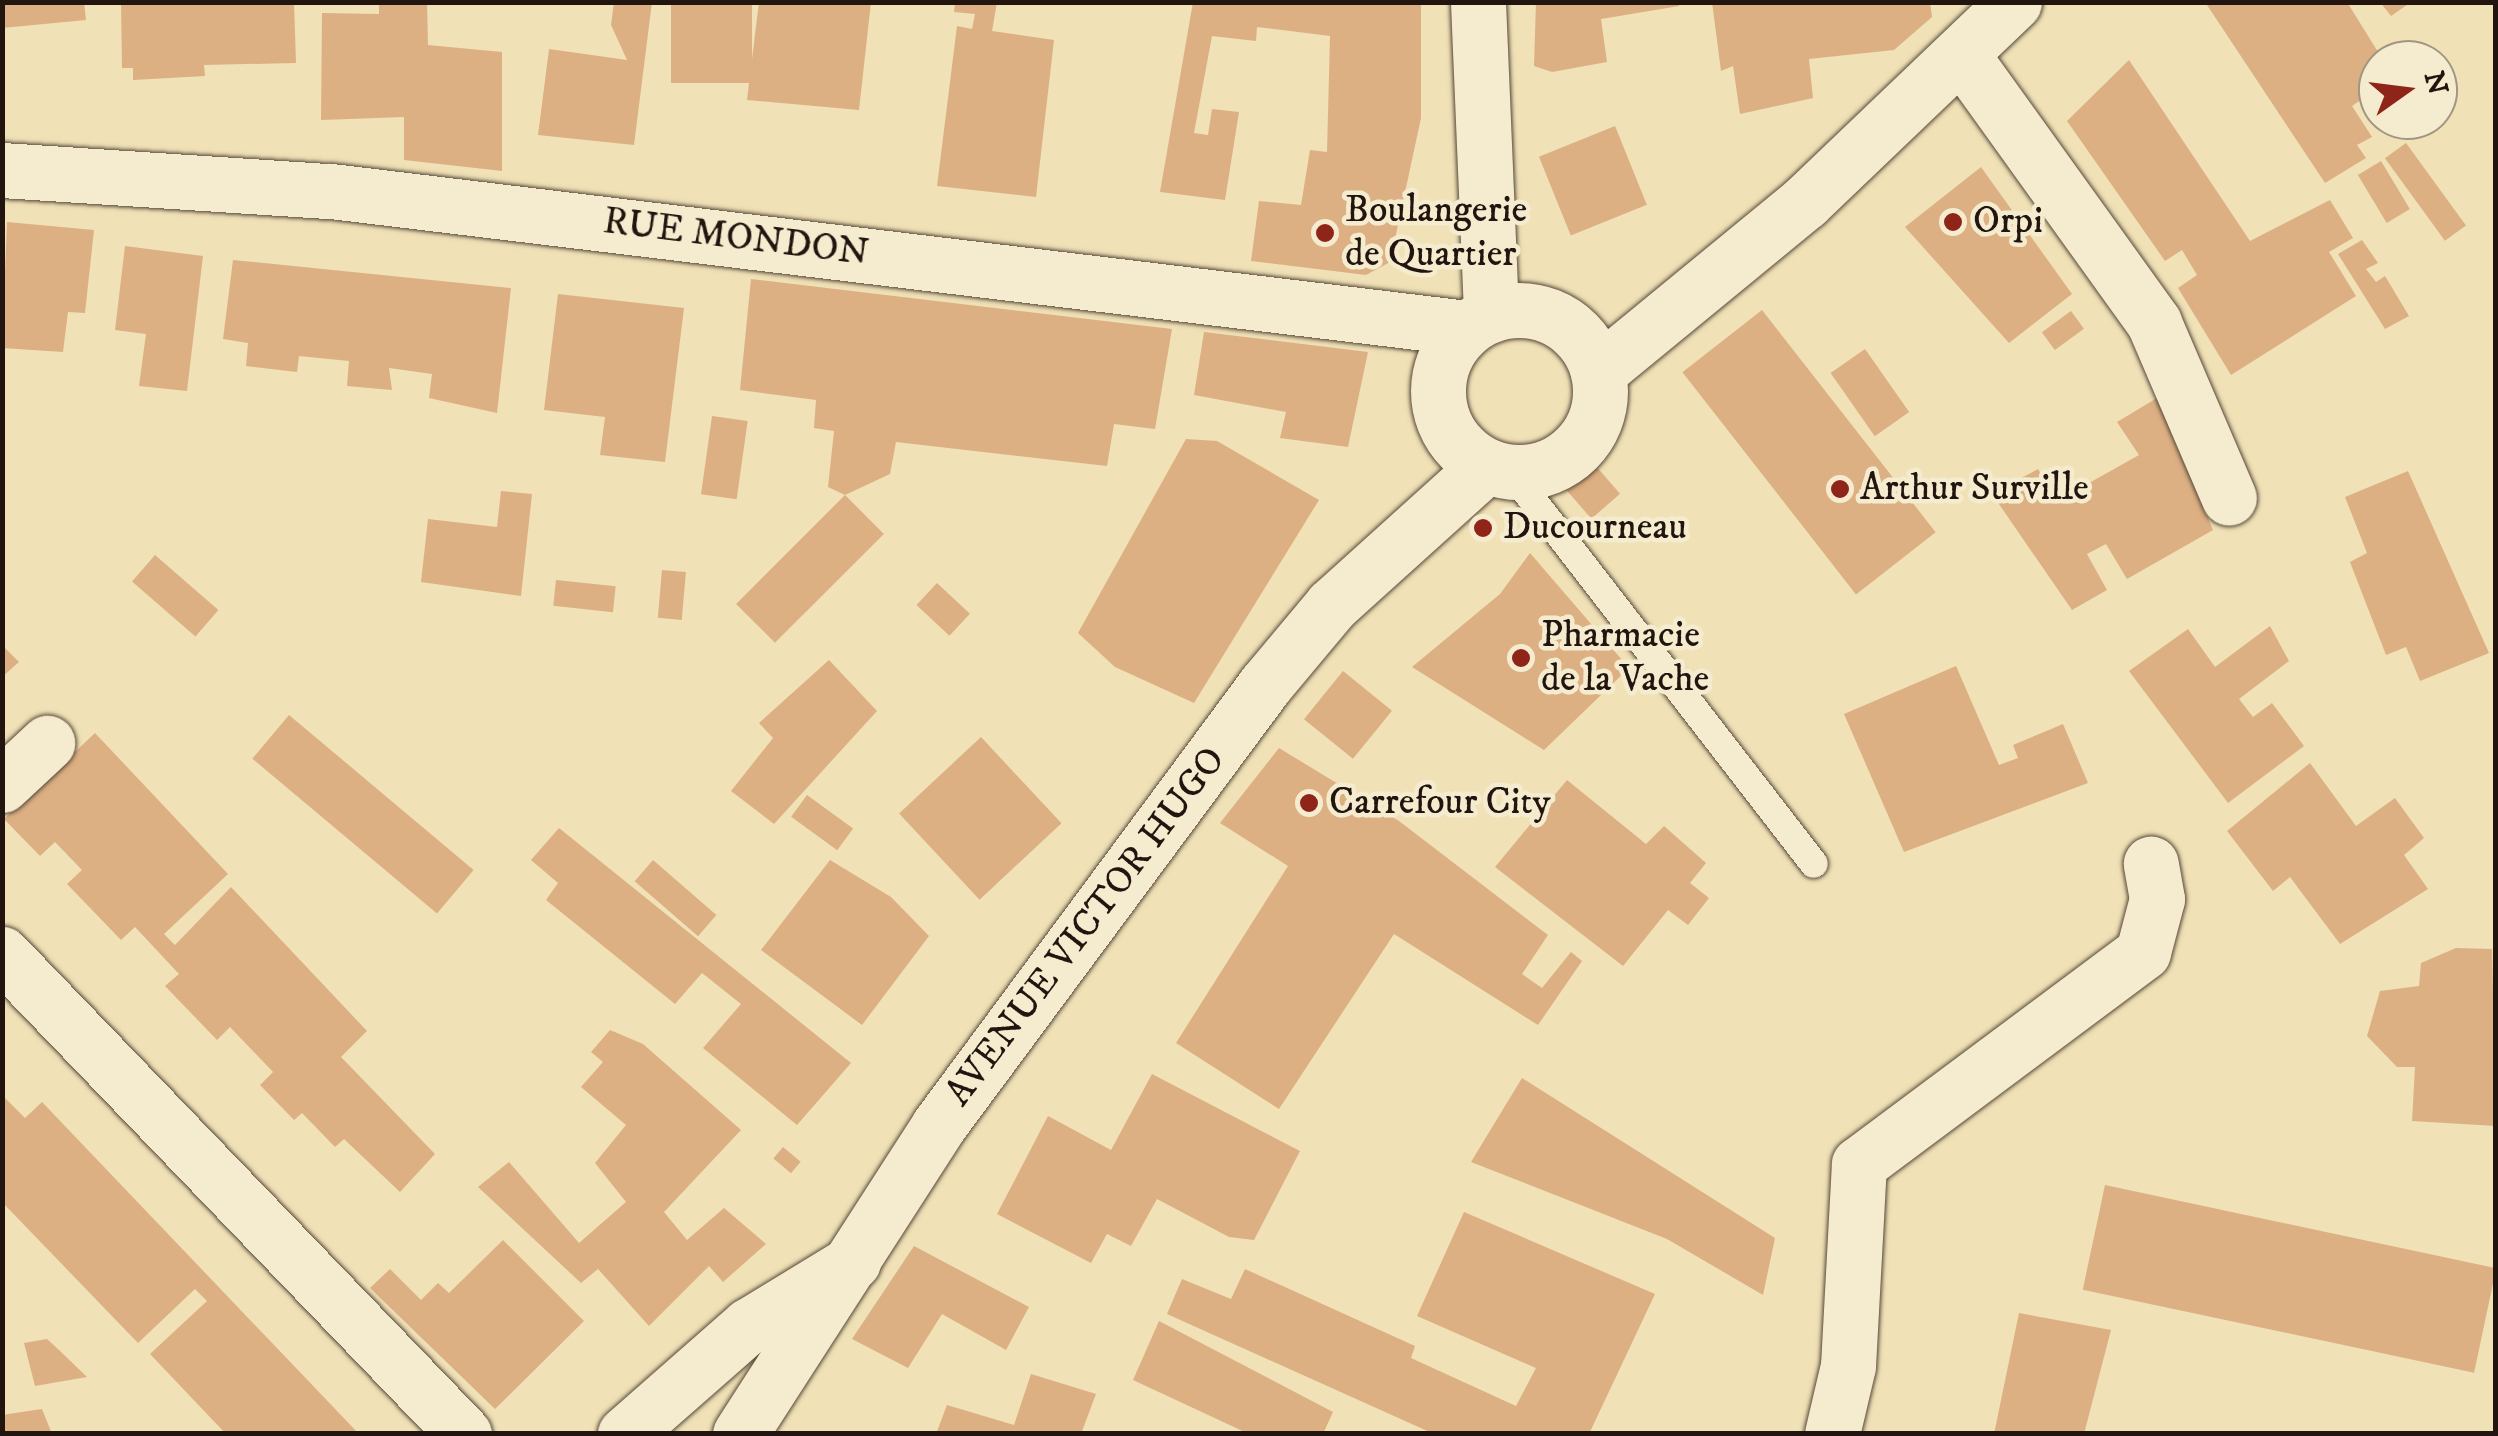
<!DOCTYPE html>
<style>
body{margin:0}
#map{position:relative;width:2498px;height:1436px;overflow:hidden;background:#f0e1b6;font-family:"IM FELL DW Pica",serif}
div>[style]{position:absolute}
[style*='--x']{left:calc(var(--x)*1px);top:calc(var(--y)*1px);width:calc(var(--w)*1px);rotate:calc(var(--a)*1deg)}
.building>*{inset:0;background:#ddb083;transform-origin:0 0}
.roads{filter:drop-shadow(0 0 2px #564839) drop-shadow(0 0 2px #564839)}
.service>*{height:28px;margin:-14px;padding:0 14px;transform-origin:14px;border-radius:14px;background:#f5ecd0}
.minor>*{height:55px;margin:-27.5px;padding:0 27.5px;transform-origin:27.5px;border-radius:27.5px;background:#f5ecd0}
.tertiary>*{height:55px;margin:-27.5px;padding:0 27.5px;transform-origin:27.5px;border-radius:27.5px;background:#f5ecd0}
.tertiary>.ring{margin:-27.5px;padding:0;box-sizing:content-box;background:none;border:55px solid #f5ecd0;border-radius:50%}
.dots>*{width:28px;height:28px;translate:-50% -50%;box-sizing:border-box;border:5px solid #f5ecd0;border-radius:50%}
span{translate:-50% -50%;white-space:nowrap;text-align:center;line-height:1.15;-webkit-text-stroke:9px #f5ecd0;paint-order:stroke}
.poi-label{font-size:38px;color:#22150f}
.left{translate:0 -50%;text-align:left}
.street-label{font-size:38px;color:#22150f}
.frame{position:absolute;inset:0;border:5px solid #22150f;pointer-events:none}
.north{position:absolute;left:2358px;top:40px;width:100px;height:100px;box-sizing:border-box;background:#f5ecd0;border:2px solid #a19683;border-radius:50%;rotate:76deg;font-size:28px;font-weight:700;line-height:40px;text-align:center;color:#22150f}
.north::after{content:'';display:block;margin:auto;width:35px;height:45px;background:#8f2418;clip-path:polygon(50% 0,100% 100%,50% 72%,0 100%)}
</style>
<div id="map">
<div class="building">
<i style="clip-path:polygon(2px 2px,84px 2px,86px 20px,2px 28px)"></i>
<i style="clip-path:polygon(121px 2px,294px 2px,296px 63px,204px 65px,205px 76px,133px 80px,133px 68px,122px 68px)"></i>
<i style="clip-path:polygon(379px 2px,427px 2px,428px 45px,502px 52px,502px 171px,404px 160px,404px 117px,321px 120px,322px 13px,379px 14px)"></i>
<i style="clip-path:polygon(614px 2px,652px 2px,634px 145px,538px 135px,549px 49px,627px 60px,611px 25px)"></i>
<i style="left:671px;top:2px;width:81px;height:81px"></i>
<i style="clip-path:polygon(759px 2px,871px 2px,859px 110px,747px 100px)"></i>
<i style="clip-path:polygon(955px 2px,997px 2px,992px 31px,1054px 40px,1036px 197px,937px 186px,957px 26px,972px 29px,975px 14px,954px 12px)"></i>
<i style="clip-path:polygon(1193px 2px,1421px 2px,1421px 118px,1390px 262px,1366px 275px,1251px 261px,1259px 201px,1301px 205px,1310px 150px,1327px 152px,1330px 36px,1257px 27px,1256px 41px,1212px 36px,1194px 133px,1208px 135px,1212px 109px,1239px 112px,1225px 200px,1160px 192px)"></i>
<i style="clip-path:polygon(1536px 2px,1679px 2px,1679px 6px,1601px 19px,1607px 62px,1552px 72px,1534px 66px)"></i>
<i style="clip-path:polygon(1712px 2px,1930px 2px,1932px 17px,1894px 50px,1809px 59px,1813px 98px,1740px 114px,1733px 66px,1721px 71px)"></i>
<i style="clip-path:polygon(2205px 2px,2347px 2px,2383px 60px,2378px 88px,2352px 106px,2372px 137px,2357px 145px,2366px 158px,2325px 183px)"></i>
<i style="clip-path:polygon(2380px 2px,2411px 2px,2391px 16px)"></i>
<i style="clip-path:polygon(2129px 60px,2250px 241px,2330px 200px,2353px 238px,2329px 252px,2356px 296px,2231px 375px,2178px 288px,2197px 275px,2182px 250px,2165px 261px,2067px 121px)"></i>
<i style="left:1615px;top:126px;width:85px;height:82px;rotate:68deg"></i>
<i style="left:2406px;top:143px;width:102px;height:26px;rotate:54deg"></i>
<i style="left:2381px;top:161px;width:56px;height:27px;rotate:59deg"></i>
<i style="clip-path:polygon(1981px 167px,2072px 294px,2009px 343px,1905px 227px)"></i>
<i style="clip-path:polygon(7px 222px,94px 230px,85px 313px,68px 312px,63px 352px,2px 348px)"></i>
<i style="clip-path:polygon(2362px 240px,2378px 263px,2366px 269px,2376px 282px,2385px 276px,2409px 316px,2385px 329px,2338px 254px)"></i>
<i style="clip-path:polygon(125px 246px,203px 256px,187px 391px,139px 386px,146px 334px,115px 330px)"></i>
<i style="clip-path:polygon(233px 260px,511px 288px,497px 413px,429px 398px,432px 374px,389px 368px,392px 390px,347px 386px,349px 361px,299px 356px,297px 372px,246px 366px,248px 343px,223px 339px)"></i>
<i style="clip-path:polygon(751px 279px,1172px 329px,1155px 429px,1114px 424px,1107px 466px,896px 442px,890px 474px,845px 495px,828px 487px,834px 431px,814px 428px,816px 400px,740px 390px)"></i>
<i style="clip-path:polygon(558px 294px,684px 308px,665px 462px,600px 455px,605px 417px,544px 410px)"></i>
<i style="left:1762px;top:310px;width:282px;height:101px;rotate:52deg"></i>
<i style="left:2071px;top:311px;width:22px;height:36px;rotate:54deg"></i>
<i style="clip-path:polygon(1204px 332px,1368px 352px,1348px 447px,1280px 438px,1286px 412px,1194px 395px)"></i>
<i style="left:1865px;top:349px;width:77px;height:42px;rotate:55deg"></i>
<i style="clip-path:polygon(2157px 398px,2213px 530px,2127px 579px,2106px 544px,2087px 554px,2107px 590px,2072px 610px,1992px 494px,2038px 469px,2057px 501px,2139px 455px,2117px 422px)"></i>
<i style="left:712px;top:416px;width:36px;height:79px;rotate:8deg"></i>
<i style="clip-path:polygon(1186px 439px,1217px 441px,1319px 500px,1194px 703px,1115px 667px,1078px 633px)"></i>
<i style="left:1582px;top:450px;width:58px;height:38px;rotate:49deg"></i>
<i style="clip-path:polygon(2408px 471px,2489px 653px,2420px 681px,2406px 647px,2386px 655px,2350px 562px,2367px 553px,2345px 497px)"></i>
<i style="clip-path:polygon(501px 491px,532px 494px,521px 596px,421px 582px,428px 519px,497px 527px)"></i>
<i style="left:845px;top:495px;width:55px;height:154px;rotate:45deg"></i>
<i style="clip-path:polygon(1530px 553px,1629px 668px,1544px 750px,1412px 667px,1500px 594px)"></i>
<i style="left:155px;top:555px;width:84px;height:35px;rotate:41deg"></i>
<i style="left:662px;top:570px;width:24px;height:48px;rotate:5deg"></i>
<i style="left:556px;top:580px;width:60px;height:26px;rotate:6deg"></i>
<i style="left:937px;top:583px;width:45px;height:30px;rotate:43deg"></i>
<i style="clip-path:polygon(2270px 626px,2289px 661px,2239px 699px,2253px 717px,2272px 703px,2304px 746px,2228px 803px,2129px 671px,2188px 629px,2215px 667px)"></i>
<i style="clip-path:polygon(2px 645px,19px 662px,2px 677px)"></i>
<i style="clip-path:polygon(829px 660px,877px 711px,774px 824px,731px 791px,773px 738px,759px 723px)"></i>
<i style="clip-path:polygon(1956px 666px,1999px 765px,2018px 758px,2013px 745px,2063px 724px,2088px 783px,1904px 852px,1844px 714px)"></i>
<i style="left:1343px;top:671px;width:63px;height:62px;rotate:39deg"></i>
<i style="left:289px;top:715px;width:241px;height:57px;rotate:40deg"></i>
<i style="clip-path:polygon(95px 733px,228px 874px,164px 934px,175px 945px,231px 887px,367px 1031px,341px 1057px,435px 1154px,400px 1192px,344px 1139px,335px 1147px,302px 1113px,294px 1120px,260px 1085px,273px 1072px,230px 1027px,217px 1040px,165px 986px,179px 974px,135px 927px,121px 940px,67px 884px,82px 870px,55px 842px,40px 856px,4px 819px)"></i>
<i style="left:981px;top:737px;width:118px;height:112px;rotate:47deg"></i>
<i style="clip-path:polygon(1279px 748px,1399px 821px,1548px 935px,1522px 974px,1542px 988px,1571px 952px,1582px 961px,1538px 1025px,1394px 934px,1279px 1109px,1176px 1043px,1288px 866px,1220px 823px)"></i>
<i style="clip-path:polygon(2310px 763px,2356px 826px,2395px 798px,2424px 838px,2404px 855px,2428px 889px,2340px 944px,2290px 877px,2273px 891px,2227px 831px)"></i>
<i style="clip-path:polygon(1567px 780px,1646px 844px,1664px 826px,1706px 863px,1690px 883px,1709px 898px,1688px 925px,1668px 910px,1623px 966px,1495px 867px)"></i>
<i style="left:807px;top:795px;width:57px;height:27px;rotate:36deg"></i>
<i style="clip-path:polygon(559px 828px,851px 1063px,797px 1125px,703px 1048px,741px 1004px,702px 973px,675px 1004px,546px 900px,558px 883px,531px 860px)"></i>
<i style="left:653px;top:860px;width:84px;height:28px;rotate:41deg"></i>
<i style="clip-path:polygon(830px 860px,891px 897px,929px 936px,862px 1025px,761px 950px)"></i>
<i style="clip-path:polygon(2456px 948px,2492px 949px,2496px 1126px,2412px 1121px,2415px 1067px,2397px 1067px,2367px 1036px,2380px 991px,2419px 986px,2421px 963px)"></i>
<i style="clip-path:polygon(610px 1030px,643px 1044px,741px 1130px,664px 1212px,687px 1240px,724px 1208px,766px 1244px,723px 1282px,709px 1266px,649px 1326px,598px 1269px,581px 1283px,478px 1187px,509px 1162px,579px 1243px,626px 1202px,595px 1163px,626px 1125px,581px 1087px,603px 1062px,591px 1052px)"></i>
<i style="clip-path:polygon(1152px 1074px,1300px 1151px,1254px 1240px,1229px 1237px,1157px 1199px,1131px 1246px,1107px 1234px,1091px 1263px,997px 1214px,1048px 1116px,1111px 1150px)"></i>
<i style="clip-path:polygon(1522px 1078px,1775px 1238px,1763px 1295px,1667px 1239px,1471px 1162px)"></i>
<i style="clip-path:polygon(2px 1095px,25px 1118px,42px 1102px,359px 1434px,226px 1434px,150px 1354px,207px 1301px,195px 1289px,138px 1343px,2px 1202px)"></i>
<i style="left:783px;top:1147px;width:23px;height:15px;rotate:40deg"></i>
<i style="left:2105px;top:1185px;width:400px;height:107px;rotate:12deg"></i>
<i style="clip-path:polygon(1464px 1212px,1655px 1294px,1589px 1434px,1434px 1434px,1167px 1314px,1182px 1279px,1231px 1299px,1245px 1269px,1415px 1346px,1411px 1358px,1516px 1406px,1536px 1368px,1417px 1316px)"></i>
<i style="clip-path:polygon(503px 1240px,584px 1321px,495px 1409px,370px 1288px,390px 1269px,421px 1300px,438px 1283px,449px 1293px)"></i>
<i style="clip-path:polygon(914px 1246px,1029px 1307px,1006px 1350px,942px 1314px,908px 1368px,852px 1339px)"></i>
<i style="clip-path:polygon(2019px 1313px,2111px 1330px,2084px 1434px,1994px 1434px)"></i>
<i style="clip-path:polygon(1159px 1321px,1333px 1412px,1323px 1434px,1249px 1434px,1133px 1380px)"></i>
<i style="clip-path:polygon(47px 1339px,59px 1350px,87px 1377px,35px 1386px,24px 1343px)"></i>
<i style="clip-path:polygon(1031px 1374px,1096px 1394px,1081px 1434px,936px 1434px,947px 1405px,1014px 1425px)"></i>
<i style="clip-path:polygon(42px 1409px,52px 1434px,2px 1434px,2px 1415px)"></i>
</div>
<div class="roads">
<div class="service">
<i style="--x:1511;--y:472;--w:495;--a:52.3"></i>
</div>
<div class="minor">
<i style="--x:1478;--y:2;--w:313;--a:87.6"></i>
<i style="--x:1961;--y:54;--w:331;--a:54.3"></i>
<i style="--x:2154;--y:323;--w:190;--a:66.8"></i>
<i style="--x:2;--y:170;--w:330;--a:3.7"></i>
<i style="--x:331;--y:191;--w:1144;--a:6.88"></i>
<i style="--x:2;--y:785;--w:62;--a:-43"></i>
<i style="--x:2;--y:954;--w:666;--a:46.09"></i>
<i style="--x:625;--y:1434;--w:164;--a:-41.3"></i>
<i style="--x:748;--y:1326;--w:123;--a:-31.4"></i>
<i style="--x:1832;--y:1434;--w:70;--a:-76.8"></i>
<i style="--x:1848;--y:1366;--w:202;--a:-86.9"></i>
<i style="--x:1859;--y:1164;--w:354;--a:-36.7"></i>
<i style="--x:2143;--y:952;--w:55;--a:-75.2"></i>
<i style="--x:2157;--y:899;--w:36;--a:-100"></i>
</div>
<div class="tertiary">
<i class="ring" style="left:1438px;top:310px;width:107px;height:107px"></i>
<i style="--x:1598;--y:372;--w:268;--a:-39.4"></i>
<i style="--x:1805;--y:202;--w:289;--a:-43.7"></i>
<i style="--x:740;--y:1434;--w:368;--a:-57.2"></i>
<i style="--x:939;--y:1125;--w:548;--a:-53.46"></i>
<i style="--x:1265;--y:685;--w:104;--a:-50.1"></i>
<i style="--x:1332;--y:605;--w:207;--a:-42.1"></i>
</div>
</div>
<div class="dots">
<i style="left:1953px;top:222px;background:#8f2418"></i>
<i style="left:1325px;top:233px;background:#8f2418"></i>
<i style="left:1840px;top:489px;background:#8f2418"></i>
<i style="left:1483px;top:528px;background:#8f2418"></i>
<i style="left:1521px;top:658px;background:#8f2418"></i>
<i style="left:1309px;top:803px;background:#8f2418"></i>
</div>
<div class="poi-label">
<span class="left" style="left:1345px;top:233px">Boulangerie<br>de Quartier</span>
<span class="left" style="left:1973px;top:222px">Orpi</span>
<span class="left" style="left:1860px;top:489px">Arthur Surville</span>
<span class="left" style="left:1503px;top:528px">Ducourneau</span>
<span class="left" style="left:1541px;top:658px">Pharmacie<br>de la Vache</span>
<span class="left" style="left:1329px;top:803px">Carrefour City</span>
</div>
<div class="street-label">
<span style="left:736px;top:238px;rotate:7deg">RUE MONDON</span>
<span style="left:1086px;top:927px;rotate:-53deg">AVENUE VICTOR HUGO</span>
</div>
<div class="frame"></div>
<div class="north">N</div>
</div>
